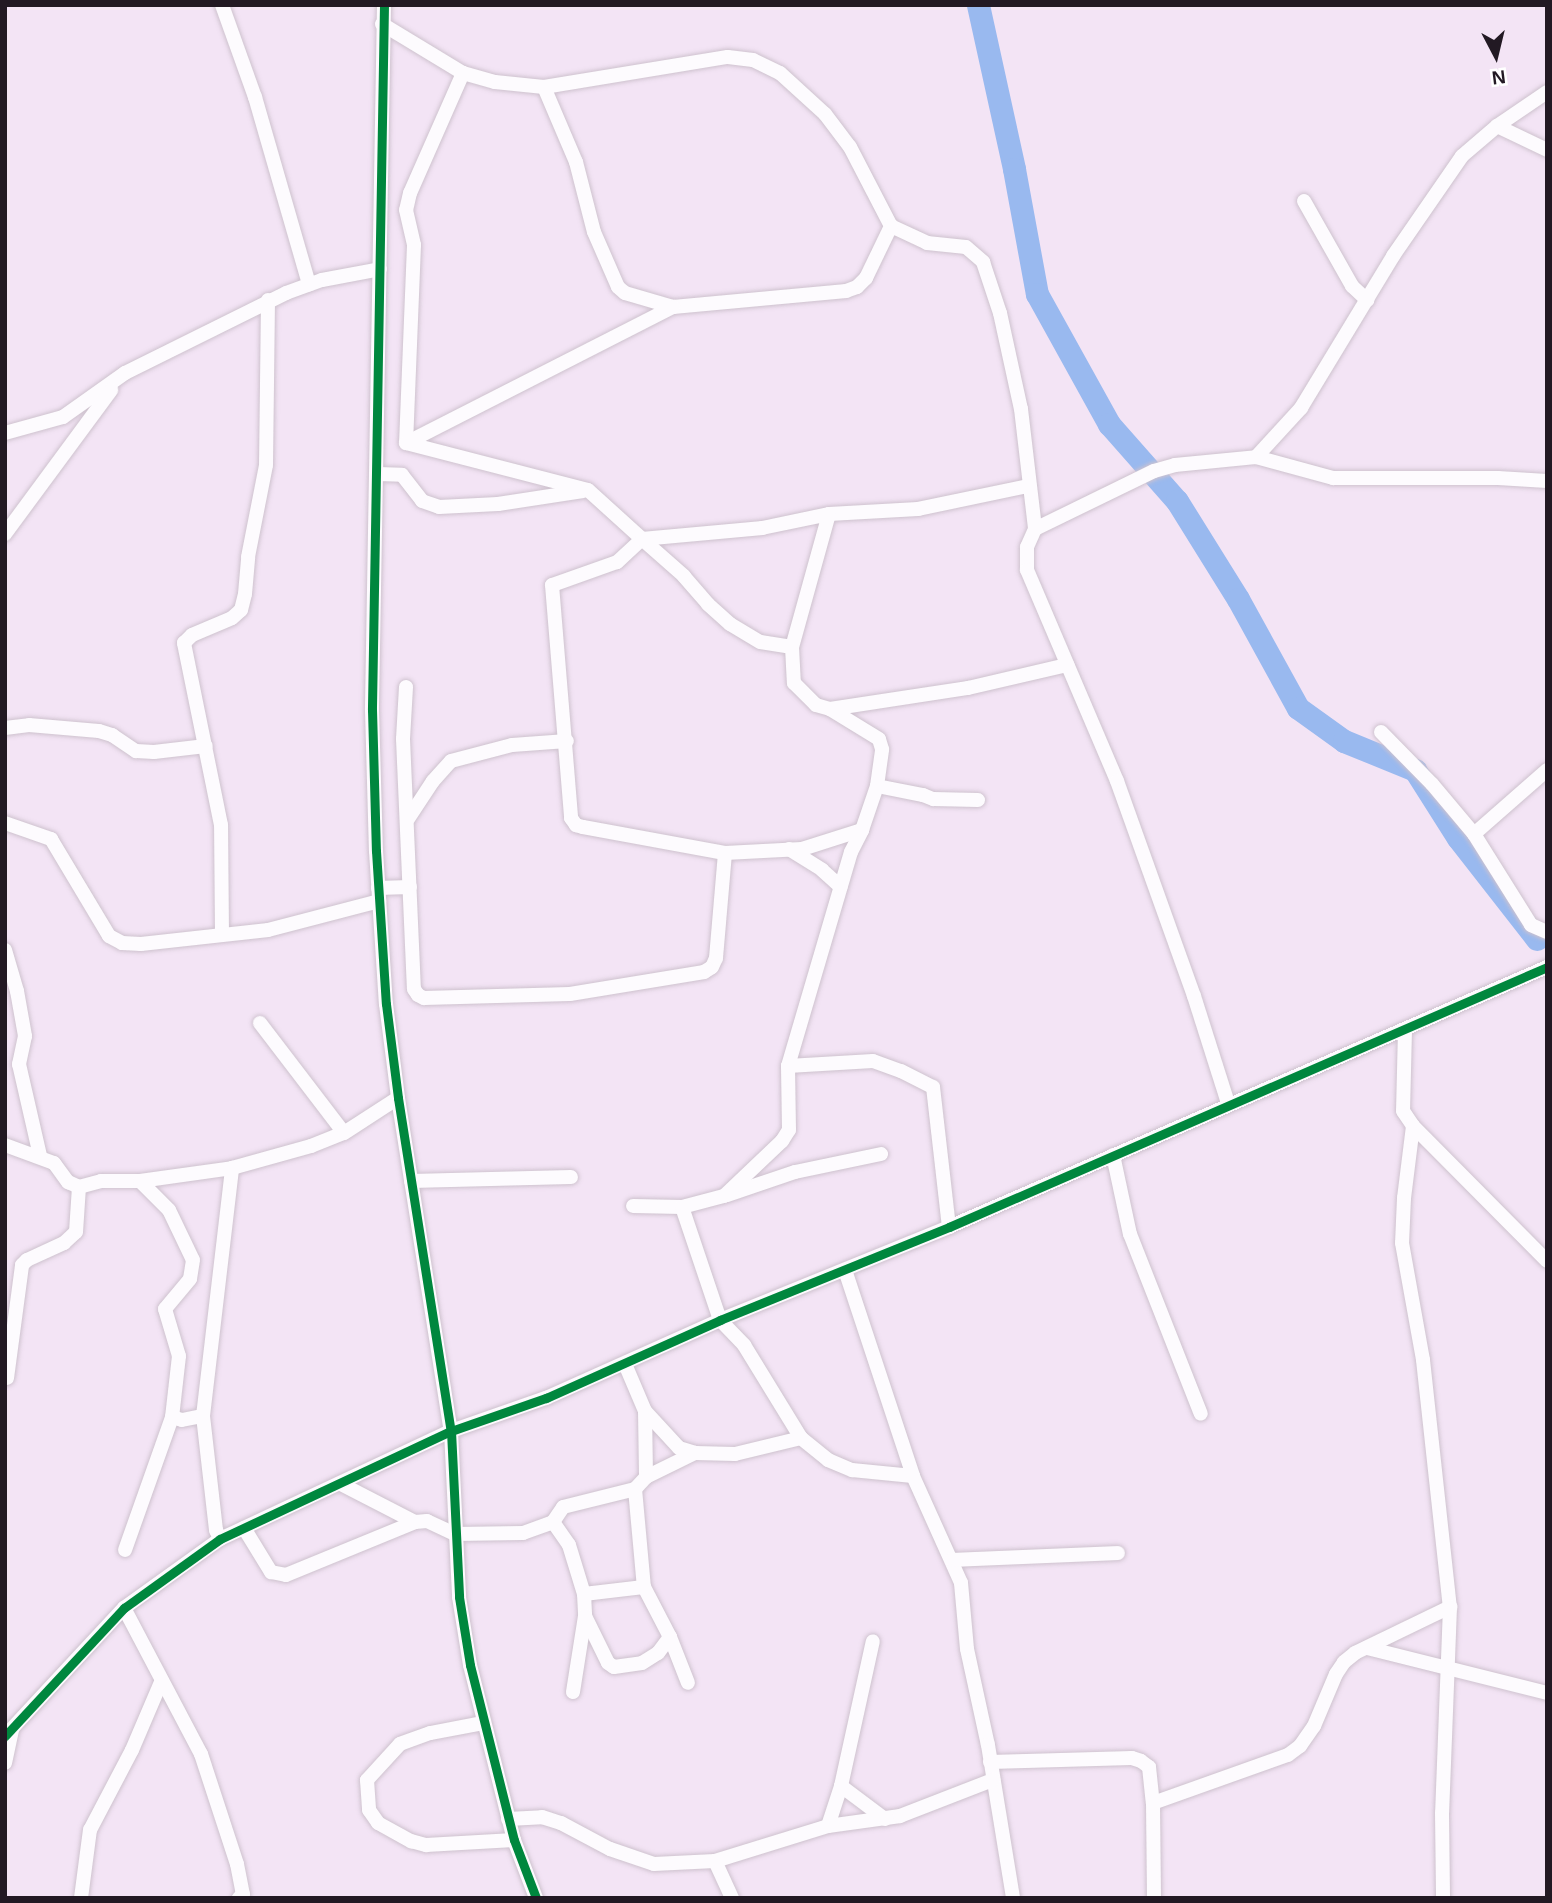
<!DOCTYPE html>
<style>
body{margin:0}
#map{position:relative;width:1552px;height:1903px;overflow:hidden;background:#f3e4f5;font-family:Arial,sans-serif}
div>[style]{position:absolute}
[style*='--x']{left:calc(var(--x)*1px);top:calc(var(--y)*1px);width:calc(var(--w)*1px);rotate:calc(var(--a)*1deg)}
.river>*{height:23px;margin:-11.5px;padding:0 11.5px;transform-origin:11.5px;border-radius:11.5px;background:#99b9ef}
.roads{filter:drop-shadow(0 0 2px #cec2ce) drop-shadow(0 0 2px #cec2ce)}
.minor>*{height:14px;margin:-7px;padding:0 7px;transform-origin:7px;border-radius:7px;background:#fdfbfe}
.cycleway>*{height:9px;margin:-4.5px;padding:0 4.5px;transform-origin:4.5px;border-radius:4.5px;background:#00873e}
span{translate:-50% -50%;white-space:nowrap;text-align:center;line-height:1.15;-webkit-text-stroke:7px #fff;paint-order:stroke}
.frame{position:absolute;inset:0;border:7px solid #221923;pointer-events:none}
.north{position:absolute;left:1461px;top:21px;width:70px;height:70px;-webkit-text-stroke:5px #fff;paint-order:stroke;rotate:173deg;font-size:19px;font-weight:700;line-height:28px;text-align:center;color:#221923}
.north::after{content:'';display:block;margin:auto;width:24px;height:32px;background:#221923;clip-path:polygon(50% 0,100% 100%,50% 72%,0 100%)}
</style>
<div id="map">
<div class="river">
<i style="--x:978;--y:5;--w:168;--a:77.6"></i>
<i style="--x:1014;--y:169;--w:127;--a:79.6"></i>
<i style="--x:1037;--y:294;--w:149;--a:61"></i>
<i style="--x:1109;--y:424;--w:103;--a:48.6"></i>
<i style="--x:1177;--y:501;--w:115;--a:58.1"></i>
<i style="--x:1238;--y:599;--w:124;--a:61.2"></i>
<i style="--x:1298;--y:708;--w:57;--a:35.7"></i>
<i style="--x:1344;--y:741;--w:77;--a:22.2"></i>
<i style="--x:1415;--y:770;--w:80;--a:57.7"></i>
<i style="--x:1458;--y:838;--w:128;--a:52"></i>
</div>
<div class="roads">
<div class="minor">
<i style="--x:222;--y:5;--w:98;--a:70.3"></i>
<i style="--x:255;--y:97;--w:195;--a:73.9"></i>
<i style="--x:384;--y:5;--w:705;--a:90.98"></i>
<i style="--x:372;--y:710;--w:141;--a:88.4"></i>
<i style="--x:376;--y:851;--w:153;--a:86.3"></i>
<i style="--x:386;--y:1004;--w:95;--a:82.7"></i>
<i style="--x:398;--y:1098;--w:337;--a:81"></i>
<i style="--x:451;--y:1431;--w:166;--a:87.2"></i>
<i style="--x:459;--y:1597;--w:69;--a:80.8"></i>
<i style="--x:470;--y:1665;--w:180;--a:75.9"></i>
<i style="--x:514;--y:1840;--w:62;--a:69.2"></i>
<i style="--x:382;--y:24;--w:95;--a:31.2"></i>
<i style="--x:463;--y:73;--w:33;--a:16"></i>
<i style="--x:495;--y:82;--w:49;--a:5.8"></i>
<i style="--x:544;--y:87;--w:186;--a:-9.3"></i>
<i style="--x:728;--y:57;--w:25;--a:7"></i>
<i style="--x:753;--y:60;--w:30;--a:26"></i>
<i style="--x:780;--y:73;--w:61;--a:42.3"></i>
<i style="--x:825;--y:114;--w:41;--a:52.9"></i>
<i style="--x:850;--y:147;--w:89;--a:62.6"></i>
<i style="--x:891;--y:226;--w:40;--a:25"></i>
<i style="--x:927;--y:243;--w:39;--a:6"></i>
<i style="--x:966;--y:247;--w:23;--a:41"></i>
<i style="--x:983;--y:262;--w:54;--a:71.6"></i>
<i style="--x:1000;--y:313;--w:98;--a:77.7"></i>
<i style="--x:1021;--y:409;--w:121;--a:83.3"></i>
<i style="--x:1035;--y:529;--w:20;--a:114"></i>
<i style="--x:1027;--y:547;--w:23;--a:90"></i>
<i style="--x:1027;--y:570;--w:229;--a:66.9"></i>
<i style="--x:1117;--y:781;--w:228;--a:70.3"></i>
<i style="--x:1194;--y:996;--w:112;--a:72.4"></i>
<i style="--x:463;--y:73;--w:131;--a:113.8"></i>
<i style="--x:410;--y:193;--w:17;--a:103"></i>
<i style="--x:406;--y:210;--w:36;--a:77"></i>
<i style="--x:414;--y:245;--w:198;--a:92.3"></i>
<i style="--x:406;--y:443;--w:188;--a:14.5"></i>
<i style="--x:588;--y:490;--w:73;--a:42.2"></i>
<i style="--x:642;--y:539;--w:34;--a:137"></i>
<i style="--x:617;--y:562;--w:69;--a:160.5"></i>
<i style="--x:552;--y:585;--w:234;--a:85.3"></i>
<i style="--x:571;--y:818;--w:9;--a:54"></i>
<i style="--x:576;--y:825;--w:7;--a:16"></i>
<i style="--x:583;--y:827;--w:144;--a:10.4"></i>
<i style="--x:725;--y:853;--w:77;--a:-3"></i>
<i style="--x:802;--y:849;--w:63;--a:-17.6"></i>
<i style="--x:862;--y:830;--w:46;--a:-71.2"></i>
<i style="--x:877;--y:786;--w:37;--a:-82"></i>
<i style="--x:882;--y:749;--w:10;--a:-107"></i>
<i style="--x:879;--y:739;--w:57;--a:-148.5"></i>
<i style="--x:544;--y:87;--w:82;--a:66.9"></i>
<i style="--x:576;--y:162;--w:72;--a:75.6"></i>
<i style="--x:594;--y:232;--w:60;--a:66.4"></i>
<i style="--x:618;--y:287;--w:9;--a:41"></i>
<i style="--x:625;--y:293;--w:50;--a:16.3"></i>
<i style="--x:673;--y:307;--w:174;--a:-5.3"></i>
<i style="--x:846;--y:291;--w:12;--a:-20"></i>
<i style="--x:857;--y:287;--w:13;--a:-45"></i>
<i style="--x:866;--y:278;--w:58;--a:-64.3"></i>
<i style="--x:1497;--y:126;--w:55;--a:25.6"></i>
<i style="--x:1304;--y:201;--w:98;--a:60.5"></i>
<i style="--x:1352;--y:286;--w:21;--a:43"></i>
<i style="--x:5;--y:433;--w:60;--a:-15.4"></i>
<i style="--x:63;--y:417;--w:76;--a:-35.4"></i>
<i style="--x:125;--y:373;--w:180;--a:-26.4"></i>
<i style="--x:286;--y:293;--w:38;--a:-20"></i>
<i style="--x:322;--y:280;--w:59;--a:-10.7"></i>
<i style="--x:406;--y:443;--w:300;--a:-27"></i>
<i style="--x:1256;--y:457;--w:67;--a:-47.4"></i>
<i style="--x:1301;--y:408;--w:178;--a:-58.8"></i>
<i style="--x:1393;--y:256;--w:121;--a:-55.4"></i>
<i style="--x:1462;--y:156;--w:46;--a:-40.6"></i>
<i style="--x:1497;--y:126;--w:60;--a:-34.2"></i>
<i style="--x:378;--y:474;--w:24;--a:2"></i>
<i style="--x:402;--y:475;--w:33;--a:52"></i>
<i style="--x:422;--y:501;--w:18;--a:19"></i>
<i style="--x:439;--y:507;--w:59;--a:-2.9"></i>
<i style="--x:498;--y:504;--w:86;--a:-8.7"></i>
<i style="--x:1028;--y:486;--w:112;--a:168.2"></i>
<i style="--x:918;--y:509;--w:89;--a:176.8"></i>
<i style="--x:829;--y:514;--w:138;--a:105.5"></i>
<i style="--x:792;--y:647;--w:36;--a:87"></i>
<i style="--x:794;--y:683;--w:31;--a:45"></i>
<i style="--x:816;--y:705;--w:15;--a:16"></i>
<i style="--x:830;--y:709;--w:140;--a:-8.7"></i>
<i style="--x:968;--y:688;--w:102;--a:-13.1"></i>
<i style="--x:1035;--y:529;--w:132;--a:-26"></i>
<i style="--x:1154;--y:471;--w:22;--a:-16"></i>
<i style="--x:1175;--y:465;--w:81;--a:-5.6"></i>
<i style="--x:1256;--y:457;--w:80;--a:15.3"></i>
<i style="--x:1333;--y:478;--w:165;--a:0"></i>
<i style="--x:1498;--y:478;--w:49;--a:3.5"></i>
<i style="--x:5;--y:534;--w:179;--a:-53.6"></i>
<i style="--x:792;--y:647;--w:32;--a:-171"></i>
<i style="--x:760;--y:642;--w:35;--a:-149"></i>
<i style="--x:730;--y:624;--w:30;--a:-138"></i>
<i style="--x:708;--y:604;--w:37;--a:-131"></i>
<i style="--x:684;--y:576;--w:56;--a:-138.6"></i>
<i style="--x:642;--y:539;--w:121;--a:-5.2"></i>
<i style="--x:762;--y:528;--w:68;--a:-11.8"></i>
<i style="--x:406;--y:687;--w:52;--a:93.3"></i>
<i style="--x:403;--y:739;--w:250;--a:87.5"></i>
<i style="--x:414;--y:989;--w:7;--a:56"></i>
<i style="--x:418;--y:995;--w:7;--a:27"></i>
<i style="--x:424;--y:998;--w:146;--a:-1.6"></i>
<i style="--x:570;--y:994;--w:136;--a:-9.3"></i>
<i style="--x:704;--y:972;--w:9;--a:-32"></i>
<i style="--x:712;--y:967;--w:10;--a:-66"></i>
<i style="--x:716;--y:958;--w:105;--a:-85.1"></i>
<i style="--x:5;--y:728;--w:24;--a:-7"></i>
<i style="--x:29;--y:725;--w:70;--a:4.9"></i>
<i style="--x:99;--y:731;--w:14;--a:17"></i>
<i style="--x:112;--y:735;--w:29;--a:34"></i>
<i style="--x:136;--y:751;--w:18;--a:3"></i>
<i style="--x:154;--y:752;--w:52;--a:-6.6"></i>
<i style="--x:1381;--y:732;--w:73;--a:45.6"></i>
<i style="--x:1432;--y:784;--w:65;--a:50"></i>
<i style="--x:1547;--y:770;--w:97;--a:138.8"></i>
<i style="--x:1474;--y:834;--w:107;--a:57.9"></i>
<i style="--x:1531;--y:925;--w:17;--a:24"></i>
<i style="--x:877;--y:786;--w:47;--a:11.1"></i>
<i style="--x:923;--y:795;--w:11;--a:22"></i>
<i style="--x:933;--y:799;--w:45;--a:1.3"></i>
<i style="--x:408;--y:819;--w:45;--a:-56.7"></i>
<i style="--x:433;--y:781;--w:27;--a:-48"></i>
<i style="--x:451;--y:761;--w:63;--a:-14.7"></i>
<i style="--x:512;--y:745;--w:55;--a:-4.2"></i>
<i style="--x:5;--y:823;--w:49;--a:19.2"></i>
<i style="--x:51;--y:839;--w:113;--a:59.1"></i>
<i style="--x:109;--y:936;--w:15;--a:28"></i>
<i style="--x:122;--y:943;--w:19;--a:3"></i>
<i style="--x:141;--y:944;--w:128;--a:-6.3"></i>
<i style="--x:268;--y:930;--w:115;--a:-14.6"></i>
<i style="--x:789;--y:849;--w:39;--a:32"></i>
<i style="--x:822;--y:870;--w:25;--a:42"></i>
<i style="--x:378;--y:888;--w:32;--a:-2"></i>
<i style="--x:222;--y:934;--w:109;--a:-90.5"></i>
<i style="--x:221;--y:825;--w:186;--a:-101.5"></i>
<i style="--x:184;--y:643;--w:11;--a:-45"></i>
<i style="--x:192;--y:635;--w:43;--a:-23"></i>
<i style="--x:232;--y:618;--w:12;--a:-42"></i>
<i style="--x:241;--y:610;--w:16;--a:-76"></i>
<i style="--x:245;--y:594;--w:37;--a:-85"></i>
<i style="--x:248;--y:557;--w:94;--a:-78.9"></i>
<i style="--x:266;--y:465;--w:165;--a:-89.3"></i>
<i style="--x:5;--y:950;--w:43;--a:73.7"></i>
<i style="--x:17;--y:991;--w:46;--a:79.9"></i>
<i style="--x:25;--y:1036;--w:29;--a:102"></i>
<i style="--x:19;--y:1064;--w:94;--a:77.1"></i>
<i style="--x:260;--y:1023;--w:138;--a:52.6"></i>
<i style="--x:1405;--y:1030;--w:81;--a:91.4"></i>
<i style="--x:1403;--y:1111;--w:18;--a:56"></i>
<i style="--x:1413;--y:1126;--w:190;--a:45.2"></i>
<i style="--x:788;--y:1066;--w:85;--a:-3.4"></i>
<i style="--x:873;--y:1061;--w:30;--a:20"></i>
<i style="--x:901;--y:1071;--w:36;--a:27"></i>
<i style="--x:933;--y:1087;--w:141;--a:83.5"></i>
<i style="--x:1413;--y:1126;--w:73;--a:97.1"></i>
<i style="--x:1404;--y:1198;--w:45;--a:92.5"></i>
<i style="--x:1402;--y:1243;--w:119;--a:79.8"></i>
<i style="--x:1423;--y:1360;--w:248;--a:83.8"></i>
<i style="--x:1450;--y:1607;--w:206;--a:92.2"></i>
<i style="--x:1442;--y:1813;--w:85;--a:89.3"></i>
<i style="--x:5;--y:1145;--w:52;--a:20.2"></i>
<i style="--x:54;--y:1163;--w:24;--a:54"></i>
<i style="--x:68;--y:1182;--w:12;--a:24"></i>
<i style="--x:79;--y:1187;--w:23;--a:-15"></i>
<i style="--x:101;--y:1181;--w:39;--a:0"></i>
<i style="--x:140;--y:1181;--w:93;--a:-8"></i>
<i style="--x:232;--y:1168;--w:82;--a:-15.6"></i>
<i style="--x:311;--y:1146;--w:35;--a:-22"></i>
<i style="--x:344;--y:1133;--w:64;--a:-32.9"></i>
<i style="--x:1113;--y:1155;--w:81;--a:77.9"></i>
<i style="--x:1130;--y:1234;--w:193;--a:68.5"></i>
<i style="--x:140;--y:1181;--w:41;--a:45"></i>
<i style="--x:169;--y:1210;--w:55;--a:64.4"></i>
<i style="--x:193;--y:1260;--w:19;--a:99"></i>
<i style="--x:190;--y:1279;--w:39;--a:130"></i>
<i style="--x:165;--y:1309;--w:49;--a:73.4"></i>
<i style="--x:179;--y:1356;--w:61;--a:96.5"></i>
<i style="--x:172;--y:1417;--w:10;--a:17"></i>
<i style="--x:182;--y:1420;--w:21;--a:-11"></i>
<i style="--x:203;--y:1416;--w:115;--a:83.5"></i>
<i style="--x:216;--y:1530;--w:10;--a:66"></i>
<i style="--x:411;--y:1181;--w:160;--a:-1.4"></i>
<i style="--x:727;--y:1195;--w:72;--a:-18.7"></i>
<i style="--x:795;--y:1172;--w:88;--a:-11.8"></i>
<i style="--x:633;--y:1206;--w:49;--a:1.2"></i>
<i style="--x:682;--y:1207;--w:119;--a:71.4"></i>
<i style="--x:720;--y:1320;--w:35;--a:46"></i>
<i style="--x:744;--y:1345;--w:109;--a:58.5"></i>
<i style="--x:801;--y:1438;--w:35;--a:39"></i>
<i style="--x:828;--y:1460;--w:26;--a:23"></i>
<i style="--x:852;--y:1470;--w:61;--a:5.6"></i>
<i style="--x:682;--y:1207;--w:43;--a:-14.7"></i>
<i style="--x:724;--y:1196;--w:80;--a:-43.5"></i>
<i style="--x:782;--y:1141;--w:13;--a:-58"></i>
<i style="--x:789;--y:1130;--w:64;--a:-90.9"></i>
<i style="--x:788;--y:1066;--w:223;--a:-73.6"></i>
<i style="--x:851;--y:852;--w:25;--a:-63"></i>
<i style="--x:845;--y:1270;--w:217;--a:71.7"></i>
<i style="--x:913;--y:1476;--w:117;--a:65.8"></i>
<i style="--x:961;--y:1583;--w:66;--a:84.8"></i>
<i style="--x:967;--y:1649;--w:98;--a:77.7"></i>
<i style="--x:988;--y:1745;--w:155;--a:80.7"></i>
<i style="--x:625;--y:1364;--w:51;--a:66.9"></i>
<i style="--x:645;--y:1411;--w:66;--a:89.1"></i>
<i style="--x:7;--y:1378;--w:114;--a:-82.4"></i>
<i style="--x:22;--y:1265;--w:7;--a:-45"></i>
<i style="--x:27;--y:1260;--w:41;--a:-24.7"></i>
<i style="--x:64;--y:1243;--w:16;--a:-43"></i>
<i style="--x:76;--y:1232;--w:45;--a:-86.2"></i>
<i style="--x:645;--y:1411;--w:50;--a:47.4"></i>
<i style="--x:679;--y:1448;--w:17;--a:17"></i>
<i style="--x:695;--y:1453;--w:40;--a:1.4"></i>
<i style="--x:735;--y:1454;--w:68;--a:-13.6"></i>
<i style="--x:203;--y:1416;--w:250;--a:-83.3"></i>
<i style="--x:341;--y:1484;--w:83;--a:27.2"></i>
<i style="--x:635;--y:1489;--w:98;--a:84.8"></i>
<i style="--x:644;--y:1587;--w:56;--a:62.5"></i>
<i style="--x:670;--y:1637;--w:49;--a:68.6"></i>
<i style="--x:553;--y:1522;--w:18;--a:-56"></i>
<i style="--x:563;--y:1507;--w:74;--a:-14"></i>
<i style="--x:635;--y:1489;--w:16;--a:-47"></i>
<i style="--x:646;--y:1477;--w:55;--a:-26.1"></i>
<i style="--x:244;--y:1528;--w:52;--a:58.5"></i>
<i style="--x:271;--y:1572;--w:15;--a:11"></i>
<i style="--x:286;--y:1575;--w:139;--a:-22.3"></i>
<i style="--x:415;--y:1522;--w:12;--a:-5"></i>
<i style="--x:427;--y:1521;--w:31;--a:25"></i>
<i style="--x:455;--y:1534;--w:68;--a:-0.8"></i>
<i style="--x:523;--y:1533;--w:32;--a:-20"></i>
<i style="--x:553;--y:1522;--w:28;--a:55"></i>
<i style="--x:569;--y:1545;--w:51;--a:73"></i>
<i style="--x:584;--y:1594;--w:22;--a:87"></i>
<i style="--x:585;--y:1616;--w:77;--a:99"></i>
<i style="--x:125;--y:1550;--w:141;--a:-70.5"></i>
<i style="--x:952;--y:1560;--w:166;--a:-2.4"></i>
<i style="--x:584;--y:1594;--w:60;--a:-6.7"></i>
<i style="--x:124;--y:1608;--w:165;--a:62.2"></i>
<i style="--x:201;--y:1754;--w:116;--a:71.9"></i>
<i style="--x:237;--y:1864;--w:31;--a:79"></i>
<i style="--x:243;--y:1894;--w:6;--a:135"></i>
<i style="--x:585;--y:1616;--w:52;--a:63.9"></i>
<i style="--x:608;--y:1663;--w:7;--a:34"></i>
<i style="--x:614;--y:1667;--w:28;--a:-8"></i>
<i style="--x:642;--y:1663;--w:19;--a:-32"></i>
<i style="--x:658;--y:1653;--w:20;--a:-53"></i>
<i style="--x:1367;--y:1648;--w:186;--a:14"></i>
<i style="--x:483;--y:1723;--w:54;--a:169.3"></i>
<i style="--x:430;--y:1733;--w:32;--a:160"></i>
<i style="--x:400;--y:1744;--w:49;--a:132.5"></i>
<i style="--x:367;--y:1780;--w:30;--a:86"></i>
<i style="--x:369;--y:1810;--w:16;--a:55"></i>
<i style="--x:378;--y:1823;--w:38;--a:29"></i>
<i style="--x:411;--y:1841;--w:16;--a:15"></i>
<i style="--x:426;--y:1845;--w:88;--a:-3.3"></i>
<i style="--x:5;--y:1736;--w:175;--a:-47.1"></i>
<i style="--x:124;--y:1608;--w:118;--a:-35.7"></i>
<i style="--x:220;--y:1539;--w:255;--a:-25.1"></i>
<i style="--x:451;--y:1431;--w:101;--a:-19.2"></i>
<i style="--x:546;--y:1398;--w:191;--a:-24.1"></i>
<i style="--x:720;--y:1320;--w:247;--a:-22.1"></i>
<i style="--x:949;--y:1227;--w:652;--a:-23.5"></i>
<i style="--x:990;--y:1762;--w:142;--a:-1.6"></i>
<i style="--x:1132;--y:1758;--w:9;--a:18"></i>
<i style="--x:1141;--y:1761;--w:10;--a:37"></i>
<i style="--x:1149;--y:1767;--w:36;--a:84"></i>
<i style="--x:1153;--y:1803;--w:95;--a:89.4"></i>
<i style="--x:5;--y:1763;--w:34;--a:-78"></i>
<i style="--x:841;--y:1786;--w:55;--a:36.9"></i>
<i style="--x:1153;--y:1803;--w:143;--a:-19.6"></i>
<i style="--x:1288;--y:1755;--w:15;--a:-37"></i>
<i style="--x:1300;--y:1746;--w:24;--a:-55"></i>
<i style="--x:1314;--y:1726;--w:56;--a:-67.1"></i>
<i style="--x:1336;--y:1674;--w:14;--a:-56"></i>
<i style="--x:1344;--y:1662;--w:14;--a:-39"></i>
<i style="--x:1355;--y:1653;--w:106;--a:-25.8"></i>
<i style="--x:508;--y:1819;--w:34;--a:-3"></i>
<i style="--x:542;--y:1817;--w:20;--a:18"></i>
<i style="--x:561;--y:1823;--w:55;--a:28"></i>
<i style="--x:610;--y:1849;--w:46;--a:18.8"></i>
<i style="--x:654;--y:1864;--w:61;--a:-2.8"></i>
<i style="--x:715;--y:1861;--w:41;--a:65.3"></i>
<i style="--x:828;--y:1826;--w:42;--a:-72"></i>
<i style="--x:841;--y:1786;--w:148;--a:-77.6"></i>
<i style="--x:715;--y:1861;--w:118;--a:-17.2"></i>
<i style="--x:828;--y:1826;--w:73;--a:-7.9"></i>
<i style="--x:900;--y:1816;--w:100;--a:-21.2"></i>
<i style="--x:81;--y:1898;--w:69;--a:-82.5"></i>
<i style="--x:90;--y:1830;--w:90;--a:-62.3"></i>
<i style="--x:132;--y:1750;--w:74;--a:-66.9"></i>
</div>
</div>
<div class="cycleway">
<i style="--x:384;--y:5;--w:705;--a:90.98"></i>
<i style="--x:372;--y:710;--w:141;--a:88.4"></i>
<i style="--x:376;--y:851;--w:153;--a:86.3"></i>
<i style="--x:386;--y:1004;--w:95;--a:82.7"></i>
<i style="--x:398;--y:1098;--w:337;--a:81"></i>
<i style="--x:451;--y:1431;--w:166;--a:87.2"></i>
<i style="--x:459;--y:1597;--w:69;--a:80.8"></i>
<i style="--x:470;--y:1665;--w:180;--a:75.9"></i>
<i style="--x:514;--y:1840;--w:62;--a:69.2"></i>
<i style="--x:5;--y:1736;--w:175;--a:-47.1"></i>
<i style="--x:124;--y:1608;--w:118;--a:-35.7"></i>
<i style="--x:220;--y:1539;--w:255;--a:-25.1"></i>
<i style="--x:451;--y:1431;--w:101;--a:-19.2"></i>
<i style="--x:546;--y:1398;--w:191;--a:-24.1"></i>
<i style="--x:720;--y:1320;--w:247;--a:-22.1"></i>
<i style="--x:949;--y:1227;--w:652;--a:-23.5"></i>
</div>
<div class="frame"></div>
<div class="north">N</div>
</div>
